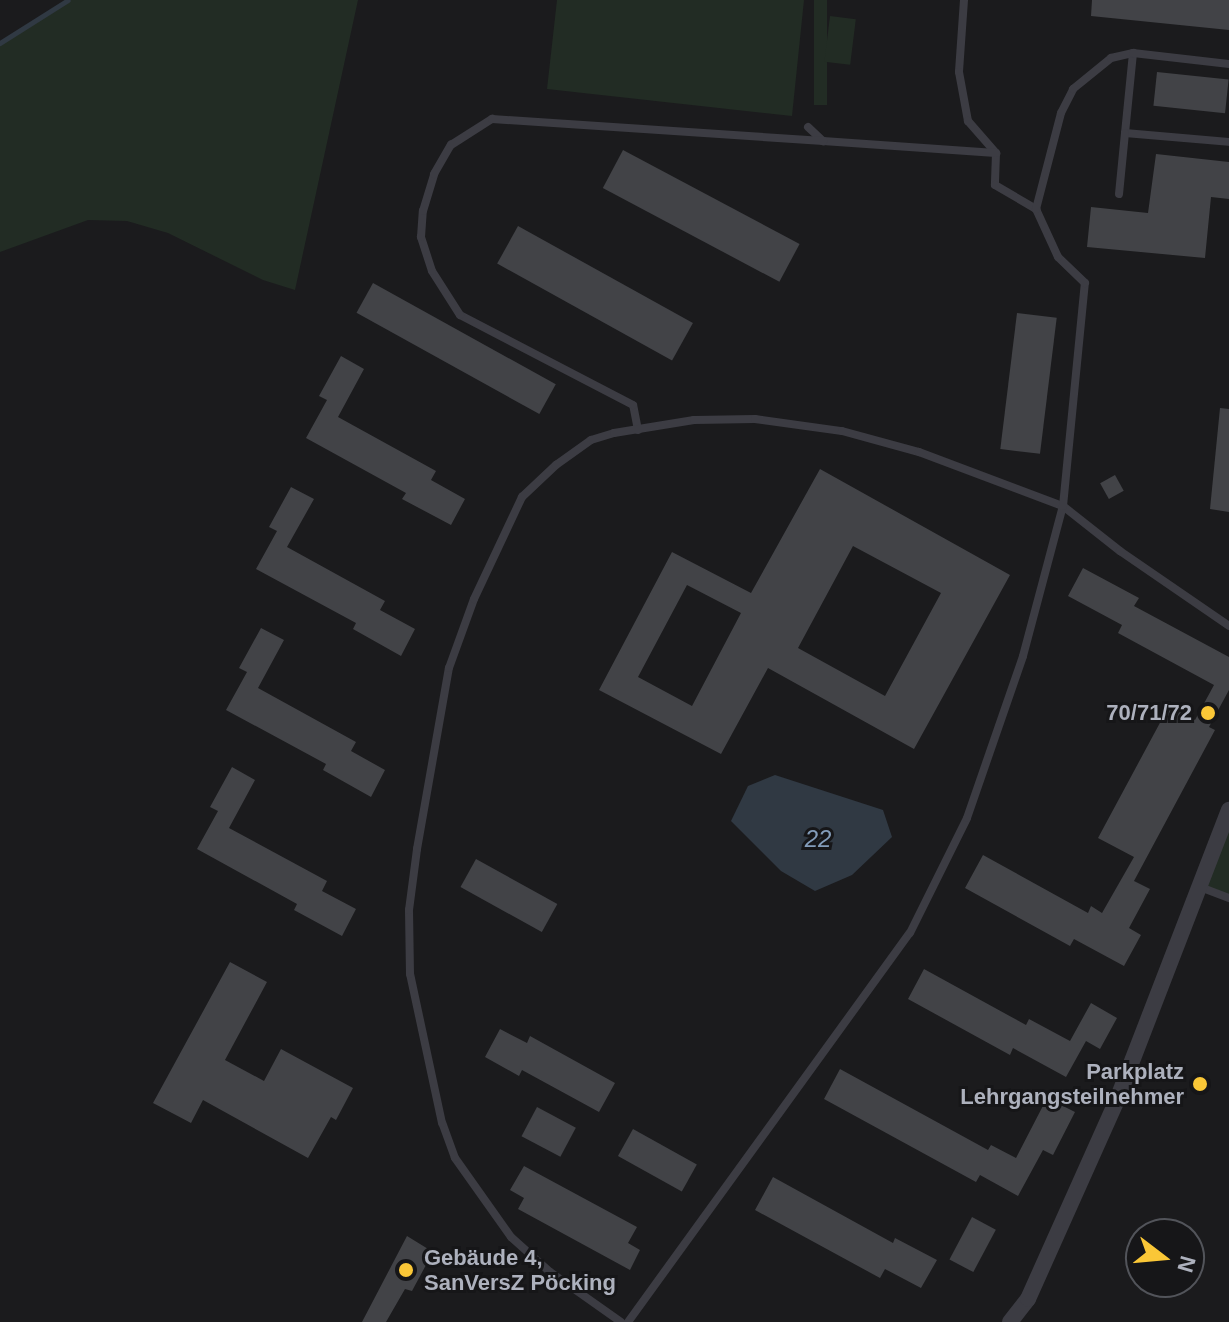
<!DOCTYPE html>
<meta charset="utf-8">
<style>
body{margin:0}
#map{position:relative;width:1229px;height:1322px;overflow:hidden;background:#1b1b1d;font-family:Arial,sans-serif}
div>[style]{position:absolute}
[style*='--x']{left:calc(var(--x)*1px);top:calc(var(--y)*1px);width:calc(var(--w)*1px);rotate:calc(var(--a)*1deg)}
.green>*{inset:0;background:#222c24;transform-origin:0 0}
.water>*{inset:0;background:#303943}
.stream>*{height:5px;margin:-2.5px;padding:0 2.5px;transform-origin:2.5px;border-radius:2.5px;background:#303943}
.building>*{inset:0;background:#424347;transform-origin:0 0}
.lane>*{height:8px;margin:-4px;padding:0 4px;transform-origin:4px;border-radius:4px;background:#3c3c43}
.street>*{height:16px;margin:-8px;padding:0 8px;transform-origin:8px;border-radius:8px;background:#3c3c43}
.dots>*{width:22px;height:22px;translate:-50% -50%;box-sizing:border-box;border:4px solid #161618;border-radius:50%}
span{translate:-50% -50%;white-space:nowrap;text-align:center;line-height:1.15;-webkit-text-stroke:6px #161618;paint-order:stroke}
.poi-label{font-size:22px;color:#adb1bd;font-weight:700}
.right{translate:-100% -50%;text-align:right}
.left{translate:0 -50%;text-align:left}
.water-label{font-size:24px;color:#839cb9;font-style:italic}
.north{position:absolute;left:1125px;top:1218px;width:80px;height:80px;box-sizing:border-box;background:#161618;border:2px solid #52545a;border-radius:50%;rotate:106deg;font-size:22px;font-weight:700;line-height:32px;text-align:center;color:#adb1bd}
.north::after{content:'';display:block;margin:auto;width:28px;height:36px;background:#fac737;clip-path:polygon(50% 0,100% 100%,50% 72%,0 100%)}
</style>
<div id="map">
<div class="green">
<i style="clip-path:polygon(68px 0,358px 0,295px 290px,263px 280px,168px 233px,127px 221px,88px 220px,0 252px,0 43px)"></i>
<i style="clip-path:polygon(557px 0,804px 0,792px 116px,547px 89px)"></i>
<i style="left:814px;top:0;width:13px;height:105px"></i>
<i style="left:830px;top:16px;width:26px;height:46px;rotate:7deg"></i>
<i style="clip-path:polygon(1229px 810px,1229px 898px,1197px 886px)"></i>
</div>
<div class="water">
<i style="clip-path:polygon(775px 775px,883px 810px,892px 837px,852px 875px,815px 891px,781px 871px,731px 821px,748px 786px)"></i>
</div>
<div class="stream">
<i style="--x:0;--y:43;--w:80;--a:-32.3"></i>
</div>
<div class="building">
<i style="clip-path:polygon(1092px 0,1229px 0,1229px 30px,1091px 16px)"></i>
<i style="left:1157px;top:72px;width:72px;height:34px;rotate:6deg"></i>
<i style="left:623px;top:150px;width:200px;height:43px;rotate:28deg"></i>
<i style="clip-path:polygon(1156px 154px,1229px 162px,1229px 199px,1211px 197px,1205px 258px,1087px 247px,1091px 207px,1148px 213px)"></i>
<i style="left:518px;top:226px;width:200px;height:43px;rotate:29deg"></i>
<i style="left:373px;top:283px;width:209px;height:34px;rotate:29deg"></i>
<i style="left:1017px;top:313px;width:40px;height:137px;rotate:7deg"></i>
<i style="clip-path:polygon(341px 356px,364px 369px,338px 417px,436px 471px,431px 480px,465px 499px,451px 525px,402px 499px,406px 493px,306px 438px,327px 400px,319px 396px)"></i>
<i style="clip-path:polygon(1220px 408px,1229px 409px,1229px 512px,1210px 509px)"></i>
<i style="clip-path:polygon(evenodd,820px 469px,1010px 575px,914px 749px,768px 668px,721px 754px,599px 690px,672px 552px,751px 593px,820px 469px,853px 546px,941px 593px,885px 696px,798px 648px,853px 546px,820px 469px,687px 585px,741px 613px,692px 706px,638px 677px,687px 585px)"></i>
<i style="left:1115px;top:475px;width:18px;height:17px;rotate:61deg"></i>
<i style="clip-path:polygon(291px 487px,314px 499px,287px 547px,385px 601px,380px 610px,415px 629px,401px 656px,353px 629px,356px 623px,256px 569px,277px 531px,269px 527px)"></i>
<i style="clip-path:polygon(1083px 568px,1139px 598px,1134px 606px,1229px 657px,1229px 690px,1209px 727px,1215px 730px,1134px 881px,1150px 889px,1129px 928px,1141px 935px,1124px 966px,1074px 939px,1070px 946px,965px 888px,983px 855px,1088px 913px,1091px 906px,1102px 913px,1134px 857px,1098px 838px,1169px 706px,1195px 720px,1214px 685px,1118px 633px,1122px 625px,1068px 596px)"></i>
<i style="clip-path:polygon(261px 628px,284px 640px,258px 688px,356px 742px,351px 751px,385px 770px,371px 797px,323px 770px,326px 764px,226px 710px,247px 672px,239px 668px)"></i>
<i style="clip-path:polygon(232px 767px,255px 780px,229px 828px,327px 881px,322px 891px,356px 909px,342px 936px,294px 910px,297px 904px,197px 849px,218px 811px,210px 807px)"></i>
<i style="left:476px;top:859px;width:93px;height:32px;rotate:29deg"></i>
<i style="clip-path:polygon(230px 962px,267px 982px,225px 1060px,264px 1081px,281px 1049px,353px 1088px,336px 1120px,331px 1117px,308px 1158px,203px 1100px,191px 1123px,153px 1103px)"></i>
<i style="clip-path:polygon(924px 969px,1026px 1025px,1029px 1019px,1070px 1041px,1091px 1003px,1117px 1018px,1100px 1049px,1086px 1041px,1066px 1077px,1013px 1048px,1010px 1055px,908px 999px)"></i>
<i style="clip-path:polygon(500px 1029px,527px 1043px,530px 1036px,615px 1083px,599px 1112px,522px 1070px,519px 1076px,485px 1057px)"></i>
<i style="clip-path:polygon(840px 1069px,988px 1150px,991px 1145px,1016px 1158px,1047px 1098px,1075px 1112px,1053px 1155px,1043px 1150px,1018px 1196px,980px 1175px,976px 1182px,824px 1099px)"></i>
<i style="left:537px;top:1107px;width:44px;height:33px;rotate:28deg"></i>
<i style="left:633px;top:1129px;width:73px;height:31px;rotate:29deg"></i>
<i style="clip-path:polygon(524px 1166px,637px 1227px,628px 1243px,640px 1250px,630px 1270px,518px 1209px,524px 1198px,510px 1190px)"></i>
<i style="clip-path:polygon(773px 1177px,893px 1243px,895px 1238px,937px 1260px,921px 1288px,885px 1269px,880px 1278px,755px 1210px)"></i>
<i style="left:972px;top:1217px;width:27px;height:48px;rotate:28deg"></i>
<i style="clip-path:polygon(407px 1236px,433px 1252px,412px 1291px,405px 1289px,386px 1322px,362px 1322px)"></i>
</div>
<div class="lane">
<i style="--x:964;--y:0;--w:72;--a:94"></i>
<i style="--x:959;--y:72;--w:50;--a:79.6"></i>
<i style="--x:968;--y:121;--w:43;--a:48.8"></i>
<i style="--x:996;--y:153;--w:32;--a:92"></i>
<i style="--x:995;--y:185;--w:48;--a:30.3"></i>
<i style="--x:1133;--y:53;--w:80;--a:95.7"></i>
<i style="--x:1125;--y:133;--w:104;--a:4.9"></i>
<i style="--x:808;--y:127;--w:21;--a:43"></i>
<i style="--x:823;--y:141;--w:173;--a:4"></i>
<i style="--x:1119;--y:194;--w:61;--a:-84.4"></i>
<i style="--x:638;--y:430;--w:25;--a:-101"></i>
<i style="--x:633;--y:405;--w:195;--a:-152.5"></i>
<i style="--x:460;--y:315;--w:52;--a:-122.5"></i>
<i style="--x:432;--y:271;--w:36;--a:-108"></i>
<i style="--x:421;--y:237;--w:26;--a:-86"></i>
<i style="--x:423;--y:211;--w:39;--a:-73"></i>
<i style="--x:434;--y:174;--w:34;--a:-60"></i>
<i style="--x:451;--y:145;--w:49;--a:-32.4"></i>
<i style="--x:492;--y:119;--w:332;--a:3.8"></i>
<i style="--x:1200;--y:887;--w:31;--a:21"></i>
<i style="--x:621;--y:1322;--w:87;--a:-144.8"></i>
<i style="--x:550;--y:1272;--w:52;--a:-138.1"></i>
<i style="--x:511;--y:1237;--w:97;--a:-125.3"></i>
<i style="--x:455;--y:1158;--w:37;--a:-110"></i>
<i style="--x:442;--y:1123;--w:152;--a:-102.1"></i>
<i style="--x:410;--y:974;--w:64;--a:-90.9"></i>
<i style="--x:409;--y:910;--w:62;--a:-82.5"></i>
<i style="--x:417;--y:849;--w:184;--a:-80"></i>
<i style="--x:449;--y:668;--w:73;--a:-70.1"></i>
<i style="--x:474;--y:599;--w:113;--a:-64.8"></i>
<i style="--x:522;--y:497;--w:47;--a:-43.3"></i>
<i style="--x:556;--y:465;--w:43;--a:-35.5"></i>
<i style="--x:591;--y:440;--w:24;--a:-17"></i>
<i style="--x:614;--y:433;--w:81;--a:-9.2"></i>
<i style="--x:694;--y:420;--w:61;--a:-0.9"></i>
<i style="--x:755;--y:419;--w:88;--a:7.9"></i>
<i style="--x:842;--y:431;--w:80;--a:15.3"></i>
<i style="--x:919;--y:452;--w:154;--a:20.6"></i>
<i style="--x:1063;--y:506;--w:73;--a:38.3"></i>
<i style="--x:1120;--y:551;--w:132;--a:34.5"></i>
<i style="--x:628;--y:1322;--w:480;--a:-54.1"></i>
<i style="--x:910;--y:933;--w:128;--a:-63.6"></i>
<i style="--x:967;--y:818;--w:171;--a:-70.9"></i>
<i style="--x:1023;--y:656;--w:155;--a:-75.1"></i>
<i style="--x:1063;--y:506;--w:224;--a:-84.4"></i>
<i style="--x:1085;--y:283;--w:37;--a:-136"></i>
<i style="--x:1058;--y:257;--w:53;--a:-114.6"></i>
<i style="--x:1036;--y:209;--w:99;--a:-75.4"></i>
<i style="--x:1061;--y:113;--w:27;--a:-63"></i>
<i style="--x:1073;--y:89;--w:49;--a:-39.2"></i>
<i style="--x:1111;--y:58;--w:23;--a:-13"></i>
<i style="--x:1133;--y:53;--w:97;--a:6.5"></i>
</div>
<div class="street">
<i style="--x:1010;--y:1322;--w:29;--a:-52"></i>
<i style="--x:1028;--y:1299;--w:218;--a:-65.9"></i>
<i style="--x:1117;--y:1100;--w:311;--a:-68.9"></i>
</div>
<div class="dots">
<i style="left:1208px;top:713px;background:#fac737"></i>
<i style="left:1200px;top:1084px;background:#fac737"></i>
<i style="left:406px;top:1270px;background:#fac737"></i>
</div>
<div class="poi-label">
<span class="right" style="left:1192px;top:713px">70/71/72</span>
<span class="right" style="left:1184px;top:1084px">Parkplatz<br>Lehrgangsteilnehmer</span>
<span class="left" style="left:424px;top:1270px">Gebäude 4,<br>SanVersZ Pöcking</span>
</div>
<div class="water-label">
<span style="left:818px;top:839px">22</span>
</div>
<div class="north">N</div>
</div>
